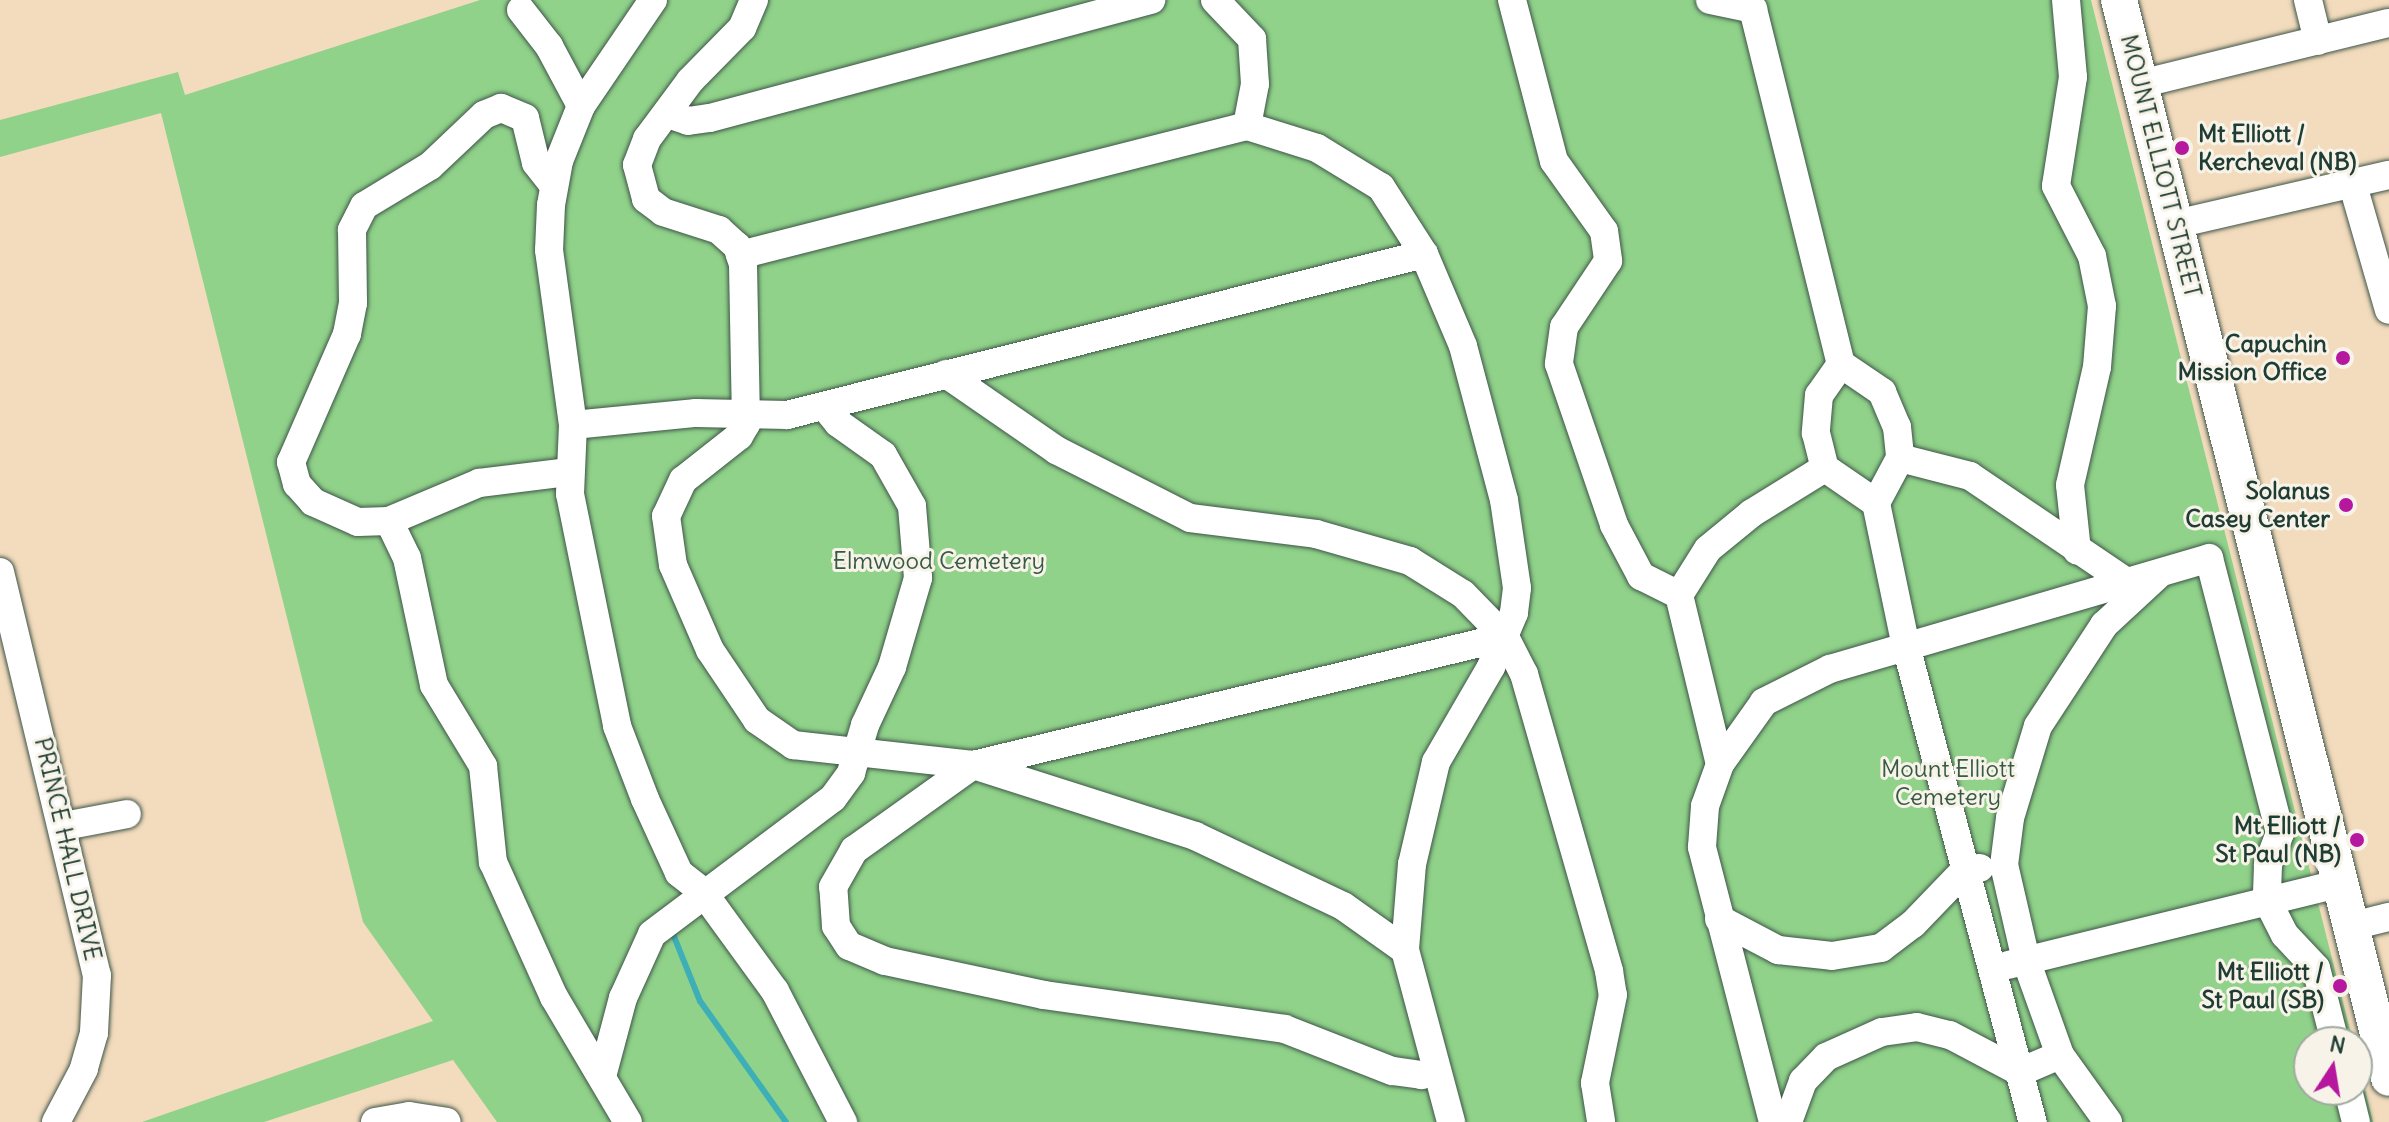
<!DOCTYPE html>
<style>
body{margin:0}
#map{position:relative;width:2389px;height:1122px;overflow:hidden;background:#f3dbbd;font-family:Delius,sans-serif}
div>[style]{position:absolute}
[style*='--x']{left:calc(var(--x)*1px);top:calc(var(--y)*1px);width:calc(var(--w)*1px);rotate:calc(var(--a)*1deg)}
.green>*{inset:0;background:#90d28a}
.stream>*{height:6px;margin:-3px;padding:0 3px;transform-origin:3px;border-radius:3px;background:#3eafb7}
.roads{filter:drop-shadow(0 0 2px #3f5549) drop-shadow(0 0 2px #3f5549)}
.minor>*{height:28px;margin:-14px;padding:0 14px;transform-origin:14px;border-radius:14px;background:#fff}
.major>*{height:36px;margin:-18px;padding:0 18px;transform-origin:18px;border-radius:18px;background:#fff}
.dots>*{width:22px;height:22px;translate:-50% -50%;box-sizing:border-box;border:4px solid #f7f3e8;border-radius:50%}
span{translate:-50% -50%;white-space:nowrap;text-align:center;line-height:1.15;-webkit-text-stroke:6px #f7f3e8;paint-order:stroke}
.poi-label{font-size:24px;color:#1f3d34;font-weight:700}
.left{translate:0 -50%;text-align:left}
.right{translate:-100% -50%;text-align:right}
.street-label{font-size:24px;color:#1f3d34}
.park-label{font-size:24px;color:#365b45}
.north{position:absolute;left:2293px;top:1026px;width:80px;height:80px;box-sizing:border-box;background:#f7f3e8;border:2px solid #a1aaa0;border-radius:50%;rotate:12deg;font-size:22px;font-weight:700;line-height:32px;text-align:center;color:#1f3d34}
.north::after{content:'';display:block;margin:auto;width:28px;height:36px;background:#b5179e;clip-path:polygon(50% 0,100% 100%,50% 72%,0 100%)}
</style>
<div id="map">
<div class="green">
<i style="clip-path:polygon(480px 0,2091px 0,2353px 1042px,2309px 1042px,2309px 1090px,2357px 1090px,2357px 1058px,2373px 1122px,497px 1122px,453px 1060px,264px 1122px,142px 1122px,433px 1021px,363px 922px,161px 113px,0 157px,0 120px,178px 72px,185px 95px)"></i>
</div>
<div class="stream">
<i style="--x:671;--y:929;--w:78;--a:68.1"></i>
<i style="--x:700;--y:1001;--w:148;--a:54.6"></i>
</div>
<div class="roads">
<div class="minor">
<i style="--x:653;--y:0;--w:128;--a:124.2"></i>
<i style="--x:581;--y:106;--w:59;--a:111.8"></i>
<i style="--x:559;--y:161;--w:45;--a:100.3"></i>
<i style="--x:551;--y:205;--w:45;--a:92.5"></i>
<i style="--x:549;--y:250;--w:177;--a:82.2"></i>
<i style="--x:573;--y:425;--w:69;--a:92.5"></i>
<i style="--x:570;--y:494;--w:237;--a:78.5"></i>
<i style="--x:617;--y:726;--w:78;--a:69"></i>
<i style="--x:645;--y:799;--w:81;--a:65.3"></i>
<i style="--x:679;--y:873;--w:31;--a:38"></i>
<i style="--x:703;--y:892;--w:122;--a:54"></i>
<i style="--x:775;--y:991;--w:148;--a:62.6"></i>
<i style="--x:754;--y:0;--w:30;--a:113"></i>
<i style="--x:742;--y:28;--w:74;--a:134.5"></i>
<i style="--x:690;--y:81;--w:72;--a:126.6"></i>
<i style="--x:647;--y:139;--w:28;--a:111"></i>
<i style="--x:637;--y:165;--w:35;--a:75"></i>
<i style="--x:646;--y:199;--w:21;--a:37"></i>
<i style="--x:663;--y:212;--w:59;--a:17.8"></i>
<i style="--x:719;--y:230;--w:24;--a:42"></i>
<i style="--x:737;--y:246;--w:20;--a:72"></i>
<i style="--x:743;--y:265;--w:159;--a:88.9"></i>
<i style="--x:746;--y:424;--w:14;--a:120"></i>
<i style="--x:739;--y:436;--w:71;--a:141.8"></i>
<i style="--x:683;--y:480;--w:40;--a:115"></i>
<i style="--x:666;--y:516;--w:49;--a:81.9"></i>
<i style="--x:673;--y:565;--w:93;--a:66.5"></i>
<i style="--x:710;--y:650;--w:84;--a:56.1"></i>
<i style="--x:757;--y:720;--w:44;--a:34.8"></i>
<i style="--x:793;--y:745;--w:181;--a:6.3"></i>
<i style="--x:973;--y:765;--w:233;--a:17.7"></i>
<i style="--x:1195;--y:836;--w:164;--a:25.3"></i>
<i style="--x:1343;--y:906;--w:76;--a:35.4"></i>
<i style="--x:1405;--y:950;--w:178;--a:75"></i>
<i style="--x:1215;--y:0;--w:54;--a:46.5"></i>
<i style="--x:1252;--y:39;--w:45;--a:86.2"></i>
<i style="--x:1255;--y:84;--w:43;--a:100.8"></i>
<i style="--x:1512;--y:0;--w:166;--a:75.4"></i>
<i style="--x:1554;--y:161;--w:86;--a:54.5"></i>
<i style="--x:1604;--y:231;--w:30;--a:82"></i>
<i style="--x:1608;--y:261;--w:79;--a:123.7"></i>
<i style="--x:1564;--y:327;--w:37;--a:98"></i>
<i style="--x:1559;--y:364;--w:170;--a:71.1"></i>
<i style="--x:1614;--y:525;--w:58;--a:62.1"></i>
<i style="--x:1641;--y:576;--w:42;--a:26.6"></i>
<i style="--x:1679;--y:595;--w:174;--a:76.4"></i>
<i style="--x:1710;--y:0;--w:44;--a:11.8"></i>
<i style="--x:1753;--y:9;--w:366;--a:76.1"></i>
<i style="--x:1841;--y:364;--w:38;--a:125"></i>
<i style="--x:1819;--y:395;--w:38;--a:95"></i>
<i style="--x:1816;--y:433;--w:36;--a:76"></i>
<i style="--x:1825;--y:468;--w:62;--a:34.5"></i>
<i style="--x:1876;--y:503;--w:146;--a:78.2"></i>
<i style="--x:1906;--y:646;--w:493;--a:75.1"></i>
<i style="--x:2066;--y:0;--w:77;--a:84.8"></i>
<i style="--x:2073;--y:77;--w:110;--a:98.9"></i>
<i style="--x:2056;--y:186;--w:79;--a:62.8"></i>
<i style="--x:2092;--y:256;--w:51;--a:78.7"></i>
<i style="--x:2102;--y:306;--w:61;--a:94.7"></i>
<i style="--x:2097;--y:367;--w:121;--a:102.9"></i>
<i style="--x:2070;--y:485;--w:66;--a:83.9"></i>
<i style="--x:2308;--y:0;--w:42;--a:76.3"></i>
<i style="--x:521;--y:10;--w:46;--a:52.1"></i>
<i style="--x:549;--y:46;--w:68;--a:61.9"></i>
<i style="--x:2140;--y:84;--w:256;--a:-13.8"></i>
<i style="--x:668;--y:114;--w:21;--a:19"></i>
<i style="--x:688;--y:121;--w:22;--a:-8"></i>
<i style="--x:710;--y:118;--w:457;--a:-15"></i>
<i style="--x:2352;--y:182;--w:133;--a:73.9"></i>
<i style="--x:554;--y:186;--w:29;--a:-128"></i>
<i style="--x:536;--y:163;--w:46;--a:-103.7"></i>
<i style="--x:525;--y:118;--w:26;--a:-157"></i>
<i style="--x:501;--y:108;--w:18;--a:158"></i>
<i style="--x:484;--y:115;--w:74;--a:136.6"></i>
<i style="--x:430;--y:166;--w:77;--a:148.8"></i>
<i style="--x:364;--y:206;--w:27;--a:117"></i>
<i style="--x:352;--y:230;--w:73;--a:89.2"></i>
<i style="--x:353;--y:303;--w:32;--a:101"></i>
<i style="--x:347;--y:334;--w:140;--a:113.6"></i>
<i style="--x:291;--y:462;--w:23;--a:75"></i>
<i style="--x:297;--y:484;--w:24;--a:48"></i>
<i style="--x:313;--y:502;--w:49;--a:24"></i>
<i style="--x:358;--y:522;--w:31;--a:-2"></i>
<i style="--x:389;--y:521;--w:98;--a:-22.9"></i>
<i style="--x:479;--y:483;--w:91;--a:-7"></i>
<i style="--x:2176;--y:224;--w:219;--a:-13"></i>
<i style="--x:740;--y:255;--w:523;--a:-14.28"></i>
<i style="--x:1247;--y:126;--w:73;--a:17.4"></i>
<i style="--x:1317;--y:148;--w:75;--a:31.4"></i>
<i style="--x:1381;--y:187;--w:80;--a:57.3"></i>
<i style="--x:1424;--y:254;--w:100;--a:67"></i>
<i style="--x:1463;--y:346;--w:159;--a:75.1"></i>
<i style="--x:1504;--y:500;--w:89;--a:81.6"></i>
<i style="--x:1517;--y:588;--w:25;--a:97"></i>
<i style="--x:1514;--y:613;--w:59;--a:113.1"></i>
<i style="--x:1491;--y:667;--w:110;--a:120.1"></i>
<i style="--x:1436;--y:762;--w:105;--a:103.2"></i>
<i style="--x:1412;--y:864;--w:86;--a:94.7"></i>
<i style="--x:1841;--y:364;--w:50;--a:34.3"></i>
<i style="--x:1882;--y:392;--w:38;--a:67"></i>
<i style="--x:1897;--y:427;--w:31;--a:84"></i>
<i style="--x:1900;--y:458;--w:51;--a:118.1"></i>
<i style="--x:946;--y:374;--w:134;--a:34.6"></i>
<i style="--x:1056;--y:450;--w:150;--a:26.9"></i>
<i style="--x:1190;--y:518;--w:127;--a:7.2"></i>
<i style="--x:1316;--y:534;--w:98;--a:16"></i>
<i style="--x:1410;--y:561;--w:62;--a:31.9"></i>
<i style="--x:1463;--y:594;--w:60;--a:45.7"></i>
<i style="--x:1505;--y:637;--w:42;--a:62.8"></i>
<i style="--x:1524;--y:674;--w:309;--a:74"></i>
<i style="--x:1609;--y:971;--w:24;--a:81"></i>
<i style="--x:1613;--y:995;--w:90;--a:101.6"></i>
<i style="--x:1595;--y:1083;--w:39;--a:81"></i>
<i style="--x:573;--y:425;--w:124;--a:-5.6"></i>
<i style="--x:696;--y:413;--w:91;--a:1.3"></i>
<i style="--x:787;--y:415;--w:657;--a:-14.18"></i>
<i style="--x:1900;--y:458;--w:72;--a:14.4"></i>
<i style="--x:1970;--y:476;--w:187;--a:34.1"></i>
<i style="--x:389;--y:521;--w:41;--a:64.1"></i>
<i style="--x:407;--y:558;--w:130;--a:78"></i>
<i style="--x:434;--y:685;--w:95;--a:58.8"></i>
<i style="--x:483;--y:766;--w:97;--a:84.1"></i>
<i style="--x:493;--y:862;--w:148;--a:65.7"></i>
<i style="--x:554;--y:997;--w:145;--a:59.4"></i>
<i style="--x:0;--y:572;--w:415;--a:76.5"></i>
<i style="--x:97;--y:975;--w:58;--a:93"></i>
<i style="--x:94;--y:1033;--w:37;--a:106"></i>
<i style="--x:84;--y:1069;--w:60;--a:117.8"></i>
<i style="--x:1679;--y:595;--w:54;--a:-57.8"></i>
<i style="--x:1708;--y:549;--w:57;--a:-39.3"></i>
<i style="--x:1752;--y:513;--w:86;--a:-31.7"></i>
<i style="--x:64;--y:826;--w:64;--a:-10.8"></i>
<i style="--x:1719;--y:919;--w:67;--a:27.7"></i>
<i style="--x:1778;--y:950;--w:54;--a:6.3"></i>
<i style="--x:1832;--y:956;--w:50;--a:-9.3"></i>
<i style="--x:1881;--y:948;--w:40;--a:-37"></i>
<i style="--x:1913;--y:924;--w:75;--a:-46.1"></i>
<i style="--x:1965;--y:870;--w:15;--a:-8"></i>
<i style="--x:2352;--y:926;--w:38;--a:-14"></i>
<i style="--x:2008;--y:965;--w:343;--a:-13.8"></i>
<i style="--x:1436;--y:1071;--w:15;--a:164"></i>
<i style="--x:1422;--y:1075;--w:30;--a:-172"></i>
<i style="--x:1392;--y:1071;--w:115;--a:-158.6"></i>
<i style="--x:1285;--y:1029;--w:243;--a:-172"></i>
<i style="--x:1044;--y:995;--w:163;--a:-167.9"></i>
<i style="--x:885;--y:961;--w:39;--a:-157"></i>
<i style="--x:849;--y:946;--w:24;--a:-123"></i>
<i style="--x:836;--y:926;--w:39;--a:-94"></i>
<i style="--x:833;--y:887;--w:43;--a:-60.4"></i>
<i style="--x:854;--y:850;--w:146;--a:-35.5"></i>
<i style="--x:973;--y:765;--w:547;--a:-13.53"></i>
<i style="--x:603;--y:1073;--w:78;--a:-75.1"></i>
<i style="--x:623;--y:998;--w:70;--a:-65.6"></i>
<i style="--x:652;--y:934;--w:226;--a:-36.9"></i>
<i style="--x:833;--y:798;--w:31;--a:-54"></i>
<i style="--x:851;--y:773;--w:50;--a:-73.7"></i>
<i style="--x:865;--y:725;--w:64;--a:-65"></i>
<i style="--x:892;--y:667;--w:93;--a:-73.7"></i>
<i style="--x:918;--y:578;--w:72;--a:-94.8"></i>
<i style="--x:912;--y:506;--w:59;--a:-119.6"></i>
<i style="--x:883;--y:455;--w:55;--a:-144.6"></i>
<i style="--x:838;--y:423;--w:21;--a:-129"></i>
<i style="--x:2348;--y:1090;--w:33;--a:76"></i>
<i style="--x:375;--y:1122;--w:35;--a:-10"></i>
<i style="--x:409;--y:1116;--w:38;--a:9"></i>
<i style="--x:1773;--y:1122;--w:284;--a:-104.5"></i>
<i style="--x:1702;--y:847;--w:41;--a:-85.8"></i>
<i style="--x:1705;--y:806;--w:45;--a:-70.3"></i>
<i style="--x:1720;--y:764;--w:76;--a:-54.6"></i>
<i style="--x:1764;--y:702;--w:74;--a:-26.6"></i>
<i style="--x:1830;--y:669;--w:395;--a:-16.3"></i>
<i style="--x:2209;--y:558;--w:284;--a:75.5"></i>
<i style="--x:2280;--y:833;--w:34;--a:111"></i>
<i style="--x:2268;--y:865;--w:35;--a:92"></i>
<i style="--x:2267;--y:900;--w:39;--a:63"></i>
<i style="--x:2285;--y:935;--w:45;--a:46.8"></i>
<i style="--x:2316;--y:968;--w:76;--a:75.6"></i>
<i style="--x:1788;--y:1122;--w:44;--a:-69.9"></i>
<i style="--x:1803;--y:1081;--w:33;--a:-46"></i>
<i style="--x:1826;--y:1057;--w:61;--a:-24.1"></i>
<i style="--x:1882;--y:1032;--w:35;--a:-8"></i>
<i style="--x:1917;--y:1027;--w:34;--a:14"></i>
<i style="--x:1950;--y:1035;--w:79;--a:27.9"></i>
<i style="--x:2020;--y:1072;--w:43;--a:-23"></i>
<i style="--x:2108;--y:1122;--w:82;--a:-125.6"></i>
<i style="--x:2060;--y:1055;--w:101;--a:-109.7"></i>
<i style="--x:2026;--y:960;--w:98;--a:-103"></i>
<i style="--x:2004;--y:865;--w:47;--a:-82.7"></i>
<i style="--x:2010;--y:818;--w:96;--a:-73.1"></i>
<i style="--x:2038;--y:726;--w:121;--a:-56.8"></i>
<i style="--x:2104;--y:625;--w:74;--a:-42.8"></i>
</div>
<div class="major">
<i style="--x:2119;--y:0;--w:1111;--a:75.94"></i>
</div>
</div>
<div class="dots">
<i style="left:2182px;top:148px;background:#b5179e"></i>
<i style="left:2343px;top:358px;background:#b5179e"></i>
<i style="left:2346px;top:505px;background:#b5179e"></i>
<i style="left:2357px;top:840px;background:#b5179e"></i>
<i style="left:2340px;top:986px;background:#b5179e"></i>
</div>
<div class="poi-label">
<span class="left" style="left:2198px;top:148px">Mt Elliott /<br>Kercheval (NB)</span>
<span class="right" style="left:2327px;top:358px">Capuchin<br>Mission Office</span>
<span class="right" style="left:2330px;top:505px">Solanus<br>Casey Center</span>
<span class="right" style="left:2341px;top:840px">Mt Elliott /<br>St Paul (NB)</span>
<span class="right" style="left:2324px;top:986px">Mt Elliott /<br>St Paul (SB)</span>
</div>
<div class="street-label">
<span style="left:2161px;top:166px;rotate:76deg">MOUNT ELLIOTT STREET</span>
<span style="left:68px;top:849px;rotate:77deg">PRINCE HALL DRIVE</span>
</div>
<div class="park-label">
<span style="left:939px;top:561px">Elmwood Cemetery</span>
<span style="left:1948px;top:783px">Mount Elliott<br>Cemetery</span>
</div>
<div class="north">N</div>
</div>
